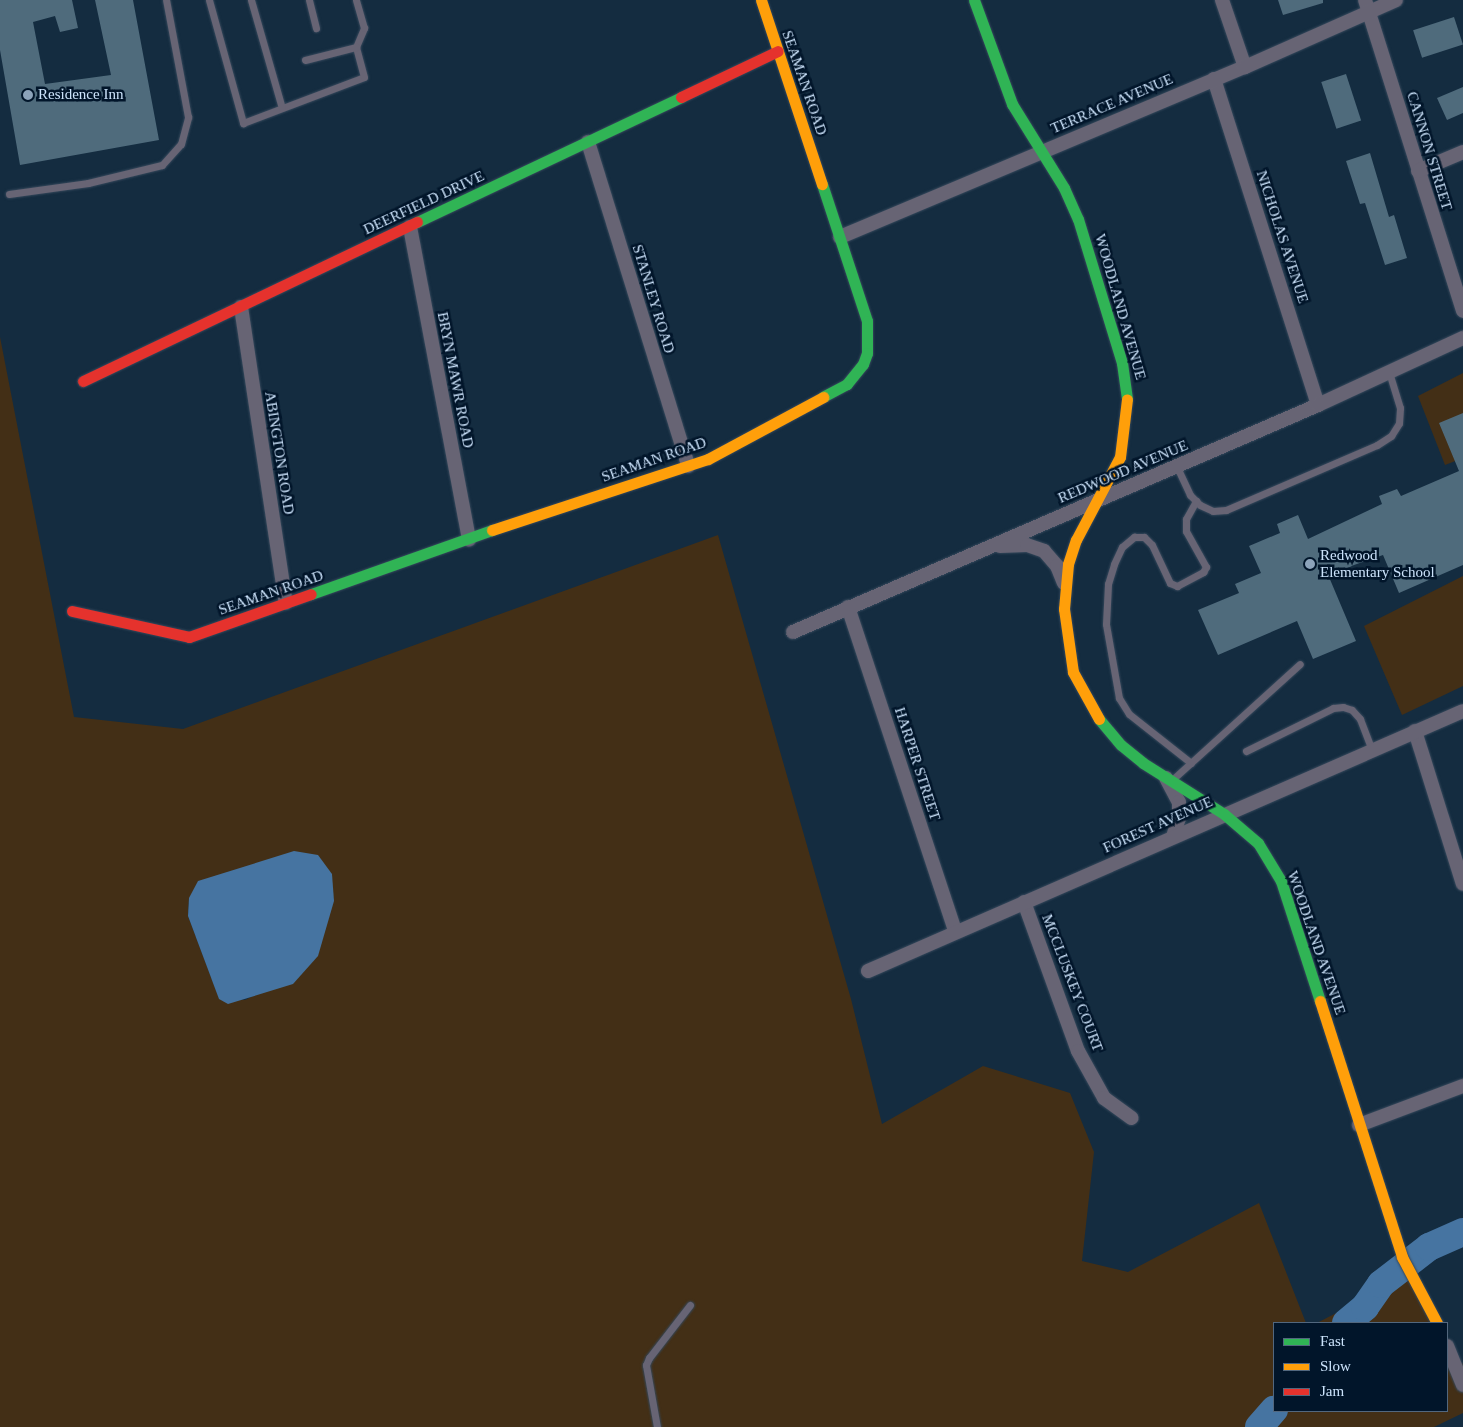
<!DOCTYPE html>
<style>
body{margin:0}
#map{position:relative;width:1463px;height:1427px;overflow:hidden;background:#142c40;font-family:Georgia,serif}
div>[style]{position:absolute}
[style*='--x']{left:calc(var(--x)*1px);top:calc(var(--y)*1px);width:calc(var(--w)*1px);rotate:calc(var(--a)*1deg)}
.green>*{inset:0;background:#432f16}
.water>*{inset:0;background:#4674a1}
.river>*{height:28px;margin:-14px;padding:0 14px;transform-origin:14px;border-radius:14px;background:#4674a1}
.building>*{inset:0;background:#4f6b7c;transform-origin:0 0}
.roads{filter:drop-shadow(0 0 1px #35485b) drop-shadow(0 0 1px #35485b)}
.lane>*{height:7px;margin:-3.5px;padding:0 3.5px;transform-origin:3.5px;border-radius:3.5px;background:#676474}
.street>*{height:14px;margin:-7px;padding:0 7px;transform-origin:7px;border-radius:7px;background:#676474}
.fast>*{height:11px;margin:-5.5px;padding:0 5.5px;transform-origin:5.5px;border-radius:5.5px;background:#30b455}
.slow>*{height:11px;margin:-5.5px;padding:0 5.5px;transform-origin:5.5px;border-radius:5.5px;background:#ff9f0a}
.jam>*{height:11px;margin:-5.5px;padding:0 5.5px;transform-origin:5.5px;border-radius:5.5px;background:#e5322d}
.dots>*{width:14px;height:14px;translate:-50% -50%;box-sizing:border-box;border:2px solid #01152a;border-radius:50%}
span{translate:-50% -50%;white-space:nowrap;text-align:center;line-height:1.15;-webkit-text-stroke:5px #01152a;paint-order:stroke}
.street-label{font-size:15px;color:#cce3fb}
.poi-label{font-size:15px;color:#cce3fb}
.left{translate:0 -50%;text-align:left}
.legend{position:absolute;left:1273px;top:1322px;width:175px;height:90px;box-sizing:border-box;background:#01152a;border:1px solid #52677e;margin:0;padding:6px 9px;list-style:none;font-size:15px;color:#cce3fb}
.legend li{display:flex;align-items:center;gap:10px;height:25px}
.legend b{width:25px;border:1px solid #52677e}
</style>
<div id="map">
<div class="green">
<i style="clip-path:polygon(evenodd,0 337px,74px 717px,183px 729px,718px 535px,851px 999px,882px 1124px,983px 1066px,1070px 1093px,1094px 1152px,1082px 1261px,1128px 1272px,1259px 1203px,1306px 1323px,1274px 1323px,1274px 1411px,1447px 1411px,1447px 1338px,1460px 1365px,1463px 1363px,1463px 1413px,1434px 1427px,0 1427px,0 337px,189px 898px,255px 995px,245px 1000px,219px 998px,188px 916px,189px 898px)"></i>
<i style="clip-path:polygon(1463px 373px,1463px 458px,1445px 465px,1418px 396px)"></i>
<i style="clip-path:polygon(1463px 576px,1463px 686px,1402px 715px,1364px 626px)"></i>
<i style="clip-path:polygon(1413px 1273px,1439px 1323px,1317px 1323px)"></i>
</div>
<div class="water">
<i style="clip-path:polygon(294px 851px,318px 855px,332px 874px,334px 901px,318px 956px,293px 984px,228px 1004px,219px 999px,188px 916px,189px 898px,198px 881px)"></i>
</div>
<div class="river">
<i style="--x:1346;--y:1323;--w:25;--a:-40"></i>
<i style="--x:1365;--y:1307;--w:28;--a:-55"></i>
<i style="--x:1381;--y:1284;--w:61;--a:-37.6"></i>
<i style="--x:1429;--y:1247;--w:37;--a:-24"></i>
<i style="--x:1259;--y:1427;--w:23;--a:-49"></i>
</div>
<div class="building">
<i style="clip-path:polygon(0 0,72px 0,78px 28px,60px 32px,55px 16px,33px 22px,45px 84px,111px 75px,95px 0,133px 0,159px 140px,20px 165px,0 50px)"></i>
<i style="clip-path:polygon(1278px 0,1323px 0,1323px 3px,1283px 15px)"></i>
<i style="left:1454px;top:17px;width:29px;height:43px;rotate:72deg"></i>
<i style="left:1346px;top:74px;width:49px;height:26px;rotate:72deg"></i>
<i style="clip-path:polygon(1463px 87px,1463px 113px,1447px 120px,1437px 98px)"></i>
<i style="clip-path:polygon(1370px 153px,1389px 217px,1394px 215px,1407px 258px,1385px 265px,1365px 203px,1360px 204px,1346px 161px)"></i>
<i style="clip-path:polygon(1463px 413px,1463px 565px,1399px 593px,1383px 555px,1354px 565px,1329px 577px,1356px 641px,1313px 659px,1297px 621px,1218px 655px,1198px 610px,1239px 593px,1235px 584px,1261px 573px,1249px 546px,1280px 533px,1277px 524px,1298px 515px,1308px 539px,1382px 504px,1379px 496px,1397px 489px,1401px 496px,1459px 471px,1439px 423px)"></i>
</div>
<div class="roads">
<div class="lane">
<i style="--x:209;--y:0;--w:128;--a:74.5"></i>
<i style="--x:243;--y:123;--w:129;--a:-20.8"></i>
<i style="--x:364;--y:77;--w:31;--a:-105"></i>
<i style="--x:356;--y:47;--w:21;--a:-67"></i>
<i style="--x:364;--y:28;--w:29;--a:-106"></i>
<i style="--x:251;--y:0;--w:112;--a:74"></i>
<i style="--x:309;--y:0;--w:29;--a:76"></i>
<i style="--x:305;--y:60;--w:53;--a:-14.3"></i>
<i style="--x:9;--y:194;--w:80;--a:-7.9"></i>
<i style="--x:88;--y:183;--w:76;--a:-13.7"></i>
<i style="--x:162;--y:165;--w:28;--a:-48"></i>
<i style="--x:181;--y:144;--w:28;--a:-75"></i>
<i style="--x:188;--y:117;--w:119;--a:-100.6"></i>
<i style="--x:1177;--y:467;--w:31;--a:65"></i>
<i style="--x:1190;--y:495;--w:14;--a:45"></i>
<i style="--x:1200;--y:505;--w:14;--a:25"></i>
<i style="--x:1213;--y:511;--w:13;--a:-4"></i>
<i style="--x:1226;--y:510;--w:164;--a:-23.3"></i>
<i style="--x:1377;--y:445;--w:17;--a:-33"></i>
<i style="--x:1391;--y:436;--w:15;--a:-58"></i>
<i style="--x:1399;--y:423;--w:15;--a:-86"></i>
<i style="--x:1400;--y:408;--w:38;--a:-107"></i>
<i style="--x:1246;--y:751;--w:97;--a:-26.3"></i>
<i style="--x:1333;--y:708;--w:10;--a:-6"></i>
<i style="--x:1343;--y:707;--w:9;--a:18"></i>
<i style="--x:1352;--y:710;--w:12;--a:48"></i>
<i style="--x:1360;--y:719;--w:33;--a:69"></i>
<i style="--x:1191;--y:763;--w:79;--a:-141.7"></i>
<i style="--x:1129;--y:714;--w:19;--a:-122"></i>
<i style="--x:1119;--y:698;--w:75;--a:-100"></i>
<i style="--x:1106;--y:624;--w:40;--a:-87.1"></i>
<i style="--x:1108;--y:584;--w:21;--a:-73"></i>
<i style="--x:1114;--y:564;--w:19;--a:-65"></i>
<i style="--x:1122;--y:547;--w:16;--a:-40"></i>
<i style="--x:1134;--y:537;--w:10;--a:0"></i>
<i style="--x:1144;--y:537;--w:11;--a:45"></i>
<i style="--x:1152;--y:545;--w:42;--a:64.7"></i>
<i style="--x:1170;--y:583;--w:8;--a:23"></i>
<i style="--x:1177;--y:586;--w:30;--a:-28"></i>
<i style="--x:1203;--y:572;--w:6;--a:-59"></i>
<i style="--x:1206;--y:567;--w:41;--a:-119.1"></i>
<i style="--x:1186;--y:531;--w:12;--a:-90"></i>
<i style="--x:1186;--y:519;--w:21;--a:-61"></i>
<i style="--x:1173;--y:779;--w:171;--a:-42.2"></i>
<i style="--x:657;--y:1427;--w:63;--a:-100.1"></i>
<i style="--x:646;--y:1365;--w:8;--a:-67"></i>
<i style="--x:649;--y:1358;--w:67;--a:-52.3"></i>
</div>
<div class="street">
<i style="--x:1222;--y:0;--w:71;--a:71.1"></i>
<i style="--x:1365;--y:0;--w:326;--a:72.5"></i>
<i style="--x:1214;--y:79;--w:342;--a:72.3"></i>
<i style="--x:588;--y:142;--w:339;--a:72.8"></i>
<i style="--x:1418;--y:171;--w:49;--a:-22.9"></i>
<i style="--x:410;--y:227;--w:318;--a:79.3"></i>
<i style="--x:840;--y:237;--w:439;--a:-22.8"></i>
<i style="--x:1245;--y:67;--w:165;--a:-23.9"></i>
<i style="--x:241;--y:307;--w:299;--a:81.4"></i>
<i style="--x:1000;--y:546;--w:27;--a:-2"></i>
<i style="--x:1027;--y:545;--w:18;--a:19"></i>
<i style="--x:1044;--y:551;--w:20;--a:49"></i>
<i style="--x:1057;--y:566;--w:18;--a:68"></i>
<i style="--x:848;--y:607;--w:341;--a:71.7"></i>
<i style="--x:793;--y:632;--w:572;--a:-23.38"></i>
<i style="--x:1318;--y:405;--w:160;--a:-24.8"></i>
<i style="--x:1415;--y:731;--w:160;--a:72.6"></i>
<i style="--x:1166;--y:778;--w:27;--a:62"></i>
<i style="--x:1179;--y:802;--w:16;--a:90"></i>
<i style="--x:1179;--y:818;--w:19;--a:108"></i>
<i style="--x:1024;--y:902;--w:158;--a:70.1"></i>
<i style="--x:1078;--y:1051;--w:54;--a:61"></i>
<i style="--x:1104;--y:1098;--w:34;--a:36"></i>
<i style="--x:868;--y:971;--w:649;--a:-23.6"></i>
<i style="--x:1359;--y:1125;--w:111;--a:-20.6"></i>
<i style="--x:1447;--y:1346;--w:42;--a:67.7"></i>
</div>
<div class="fast">
<i style="--x:974;--y:0;--w:111;--a:69.9"></i>
<i style="--x:1012;--y:104;--w:99;--a:58.2"></i>
<i style="--x:1064;--y:188;--w:34;--a:66"></i>
<i style="--x:1078;--y:219;--w:151;--a:73"></i>
<i style="--x:1122;--y:363;--w:36;--a:82"></i>
<i style="--x:822;--y:184;--w:144;--a:71.8"></i>
<i style="--x:867;--y:321;--w:32;--a:90"></i>
<i style="--x:867;--y:353;--w:12;--a:110"></i>
<i style="--x:863;--y:364;--w:26;--a:129"></i>
<i style="--x:847;--y:384;--w:27;--a:152"></i>
<i style="--x:417;--y:222;--w:292;--a:-25.3"></i>
<i style="--x:311;--y:594;--w:192;--a:-19.5"></i>
<i style="--x:1099;--y:719;--w:34;--a:50"></i>
<i style="--x:1121;--y:745;--w:28;--a:39"></i>
<i style="--x:1143;--y:763;--w:96;--a:32.2"></i>
<i style="--x:1224;--y:814;--w:45;--a:40.5"></i>
<i style="--x:1258;--y:843;--w:44;--a:58.8"></i>
<i style="--x:1281;--y:881;--w:126;--a:72"></i>
</div>
<div class="slow">
<i style="--x:761;--y:0;--w:194;--a:71.7"></i>
<i style="--x:492;--y:530;--w:227;--a:-18.2"></i>
<i style="--x:708;--y:459;--w:131;--a:-28.3"></i>
<i style="--x:1099;--y:719;--w:54;--a:-119"></i>
<i style="--x:1073;--y:672;--w:64;--a:-98.1"></i>
<i style="--x:1064;--y:609;--w:45;--a:-84.9"></i>
<i style="--x:1068;--y:564;--w:25;--a:-72"></i>
<i style="--x:1076;--y:540;--w:94;--a:-62.1"></i>
<i style="--x:1120;--y:457;--w:58;--a:-83.1"></i>
<i style="--x:1320;--y:1001;--w:269;--a:72.2"></i>
<i style="--x:1402;--y:1257;--w:75;--a:62.1"></i>
</div>
<div class="jam">
<i style="--x:681;--y:97;--w:107;--a:-25.4"></i>
<i style="--x:83;--y:381;--w:370;--a:-25.5"></i>
<i style="--x:72;--y:611;--w:120;--a:12.5"></i>
<i style="--x:189;--y:637;--w:129;--a:-19.4"></i>
</div>
</div>
<div class="dots">
<i style="left:28px;top:95px;background:#8ca3ba"></i>
<i style="left:1310px;top:564px;background:#8ca3ba"></i>
</div>
<div class="street-label">
<span style="left:804px;top:83px;rotate:71deg">SEAMAN ROAD</span>
<span style="left:1112px;top:104px;rotate:-23deg">TERRACE AVENUE</span>
<span style="left:1429px;top:151px;rotate:73deg">CANNON STREET</span>
<span style="left:424px;top:203px;rotate:-25deg">DEERFIELD DRIVE</span>
<span style="left:1282px;top:237px;rotate:72deg">NICHOLAS AVENUE</span>
<span style="left:653px;top:299px;rotate:73deg">STANLEY ROAD</span>
<span style="left:1120px;top:307px;rotate:74deg">WOODLAND AVENUE</span>
<span style="left:455px;top:380px;rotate:79deg">BRYN MAWR ROAD</span>
<span style="left:279px;top:453px;rotate:81deg">ABINGTON ROAD</span>
<span style="left:654px;top:460px;rotate:-19deg">SEAMAN ROAD</span>
<span style="left:1123px;top:472px;rotate:-23deg">REDWOOD AVENUE</span>
<span style="left:271px;top:593px;rotate:-19deg">SEAMAN ROAD</span>
<span style="left:917px;top:764px;rotate:72deg">HARPER STREET</span>
<span style="left:1158px;top:825px;rotate:-24deg">FOREST AVENUE</span>
<span style="left:1316px;top:943px;rotate:71deg">WOODLAND AVENUE</span>
<span style="left:1072px;top:983px;rotate:69deg">MCCLUSKEY COURT</span>
</div>
<div class="poi-label">
<span class="left" style="left:38px;top:95px">Residence Inn</span>
<span class="left" style="left:1320px;top:564px">Redwood<br>Elementary School</span>
</div>
<ul class="legend">
<li><b style="height:6px;background:#30b455"></b>Fast</li>
<li><b style="height:6px;background:#ff9f0a"></b>Slow</li>
<li><b style="height:6px;background:#e5322d"></b>Jam</li>
</ul>
</div>
